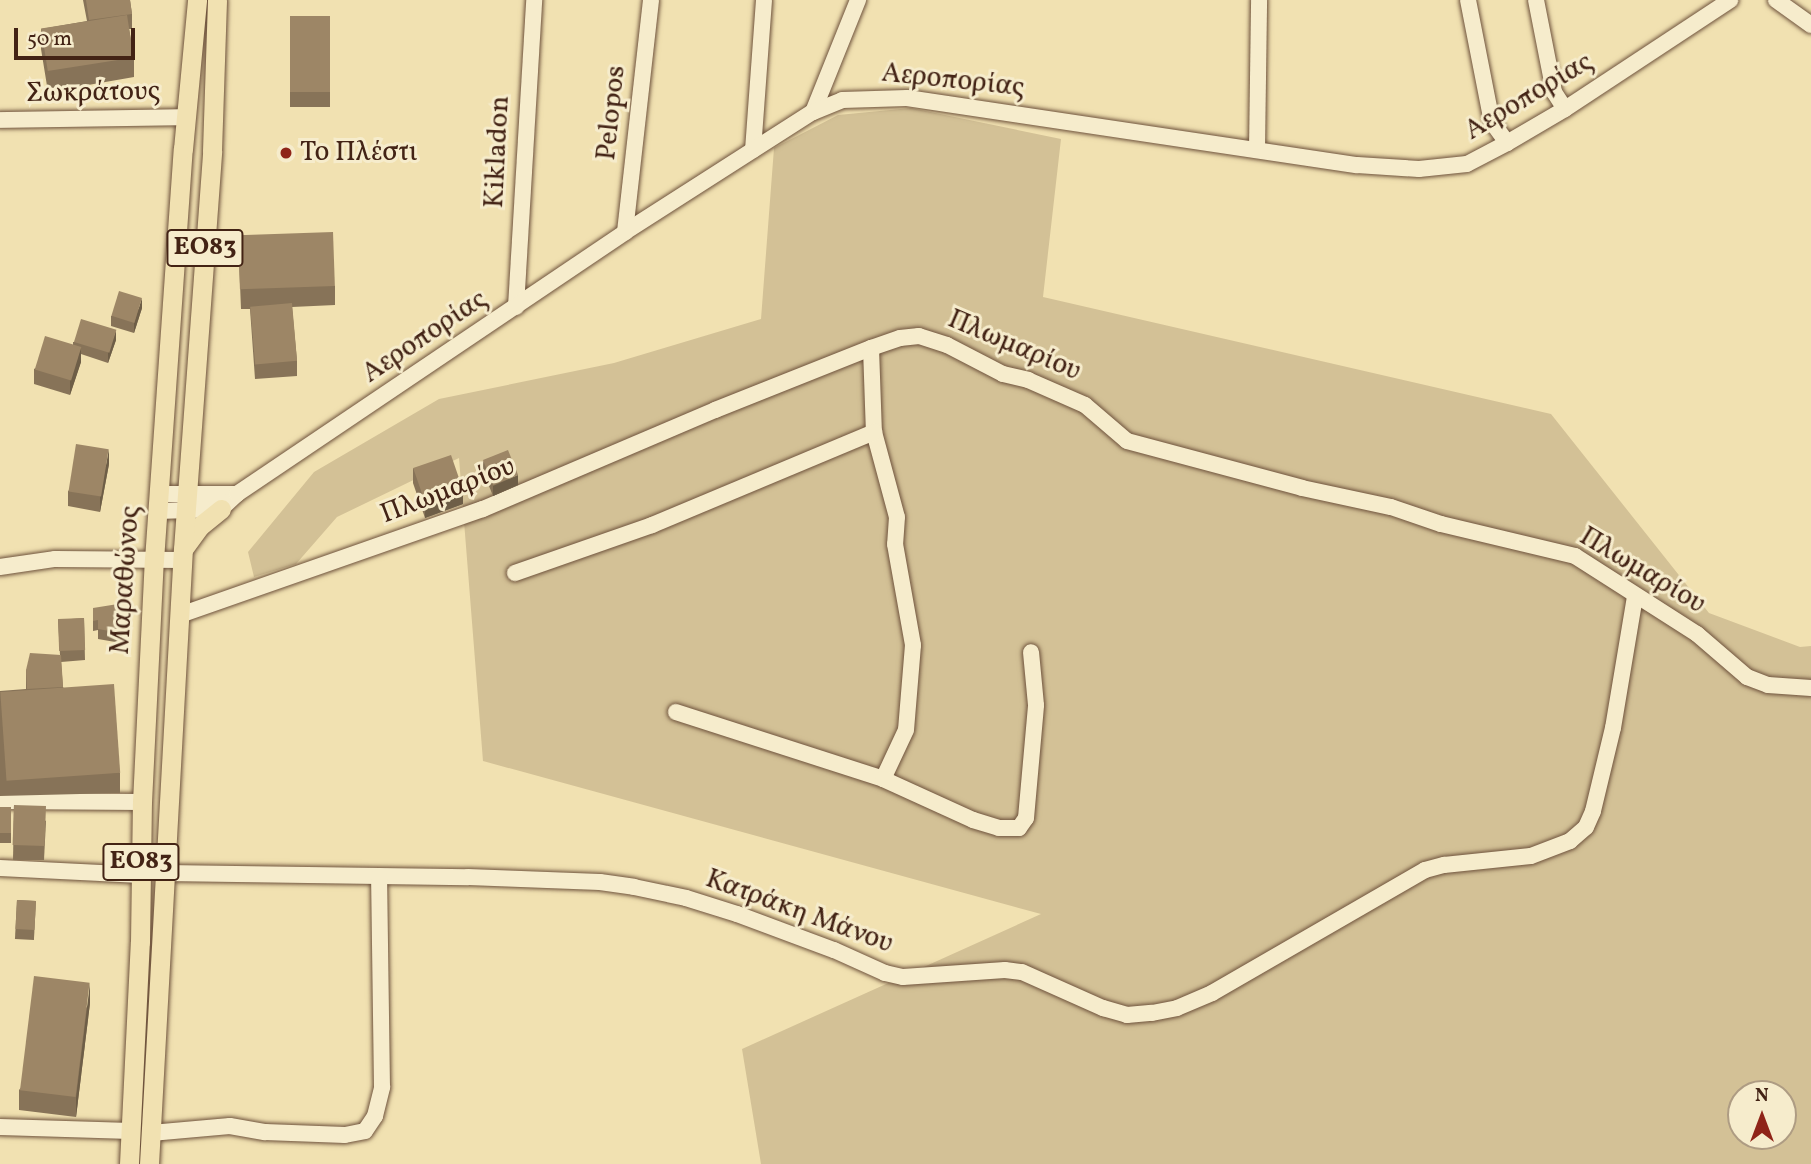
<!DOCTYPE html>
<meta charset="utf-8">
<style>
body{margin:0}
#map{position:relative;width:1811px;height:1164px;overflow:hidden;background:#f1e1b1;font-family:Vollkorn,serif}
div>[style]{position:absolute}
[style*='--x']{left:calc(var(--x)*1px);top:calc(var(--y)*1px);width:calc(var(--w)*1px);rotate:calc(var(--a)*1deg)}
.green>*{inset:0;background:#d3c196}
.roads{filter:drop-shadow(0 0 2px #6e523c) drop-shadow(0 0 2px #6e523c)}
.minor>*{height:16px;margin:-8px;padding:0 8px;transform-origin:8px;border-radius:8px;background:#f6eccc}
.major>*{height:19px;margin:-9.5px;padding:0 9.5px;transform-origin:9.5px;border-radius:9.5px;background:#f1e1b1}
.wall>*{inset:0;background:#877358;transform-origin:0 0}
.shaded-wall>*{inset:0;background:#6e5e47}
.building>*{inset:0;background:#9d8666;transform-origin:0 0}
.dots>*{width:19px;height:19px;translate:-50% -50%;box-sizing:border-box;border:4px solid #f6eccc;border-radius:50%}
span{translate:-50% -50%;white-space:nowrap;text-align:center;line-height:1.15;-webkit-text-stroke:6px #f6eccc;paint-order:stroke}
.shield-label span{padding:2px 5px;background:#f6eccc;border:2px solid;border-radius:5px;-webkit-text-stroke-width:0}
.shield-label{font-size:26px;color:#432315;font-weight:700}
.street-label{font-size:28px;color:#432315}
.poi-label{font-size:28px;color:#432315}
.left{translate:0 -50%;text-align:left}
.north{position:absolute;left:1727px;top:1080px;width:70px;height:70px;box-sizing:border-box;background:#f6eccc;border:2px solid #ae9c83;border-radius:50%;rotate:0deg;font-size:19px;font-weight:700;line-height:28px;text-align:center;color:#432315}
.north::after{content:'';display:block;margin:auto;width:24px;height:32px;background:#8f2418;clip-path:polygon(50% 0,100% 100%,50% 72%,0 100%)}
.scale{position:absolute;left:14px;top:28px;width:121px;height:32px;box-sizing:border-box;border:4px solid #432315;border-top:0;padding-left:9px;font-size:21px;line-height:24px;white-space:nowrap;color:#432315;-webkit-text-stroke:5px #f6eccc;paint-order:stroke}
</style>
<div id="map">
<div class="green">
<i style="clip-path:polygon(evenodd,911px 108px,1061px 139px,1043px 297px,1551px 414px,1709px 613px,1800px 647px,1811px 646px,1811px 1164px,761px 1164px,742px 1049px,1041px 914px,483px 761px,459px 458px,337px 517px,296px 564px,254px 577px,248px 552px,314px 472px,439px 399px,614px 363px,761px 319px,774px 148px,838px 115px,911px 108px,1741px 1094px,1783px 1094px,1783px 1136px,1741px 1136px,1741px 1094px)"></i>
</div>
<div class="roads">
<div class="minor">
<i style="--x:1468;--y:0;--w:124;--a:78.9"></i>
<i style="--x:1492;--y:122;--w:26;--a:54"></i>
<i style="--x:1536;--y:0;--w:94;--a:78.9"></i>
<i style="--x:1554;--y:92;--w:20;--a:57"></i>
<i style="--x:1776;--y:0;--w:43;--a:35.5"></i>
<i style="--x:813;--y:112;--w:121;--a:-68.1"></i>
<i style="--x:0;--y:120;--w:187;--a:-0.9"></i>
<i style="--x:753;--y:150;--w:150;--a:-85.8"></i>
<i style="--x:1257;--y:150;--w:150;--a:-89.2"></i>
<i style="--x:625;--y:232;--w:233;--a:-83.6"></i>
<i style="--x:516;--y:307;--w:308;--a:-86.6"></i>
<i style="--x:871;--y:348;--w:84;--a:88"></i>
<i style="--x:874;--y:432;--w:88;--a:74.9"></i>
<i style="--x:897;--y:517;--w:27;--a:94"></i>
<i style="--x:895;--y:544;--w:103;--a:79.9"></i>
<i style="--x:913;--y:645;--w:85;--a:94.7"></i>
<i style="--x:906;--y:730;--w:54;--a:115.1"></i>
<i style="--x:159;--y:494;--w:78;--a:0"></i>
<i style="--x:158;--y:511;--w:63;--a:-1.8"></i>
<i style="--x:221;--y:509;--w:22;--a:-43"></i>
<i style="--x:237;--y:494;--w:468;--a:-34"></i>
<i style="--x:625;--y:232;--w:223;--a:-32.6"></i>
<i style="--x:813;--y:112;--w:31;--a:-22"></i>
<i style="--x:842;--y:100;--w:65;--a:-1.8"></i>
<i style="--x:907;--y:98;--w:455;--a:8.5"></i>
<i style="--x:1357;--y:165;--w:62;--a:3.7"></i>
<i style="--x:1419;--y:169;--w:48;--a:-5.9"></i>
<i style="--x:1467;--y:164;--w:45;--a:-27.7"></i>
<i style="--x:1507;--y:143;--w:67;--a:-30.4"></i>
<i style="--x:1565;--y:109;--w:198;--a:-33.4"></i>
<i style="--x:0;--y:567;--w:56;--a:-8.3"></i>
<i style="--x:55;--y:559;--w:127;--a:0.5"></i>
<i style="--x:515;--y:573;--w:145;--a:-19.3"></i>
<i style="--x:652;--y:525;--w:241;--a:-22.7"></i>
<i style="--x:180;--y:615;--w:321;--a:-19.3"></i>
<i style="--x:483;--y:509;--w:252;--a:-23.1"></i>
<i style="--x:715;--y:410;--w:168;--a:-21.7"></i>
<i style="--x:871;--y:348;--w:31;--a:-19"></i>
<i style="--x:900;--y:338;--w:19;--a:-6"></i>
<i style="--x:919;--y:336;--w:29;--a:18"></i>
<i style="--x:947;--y:345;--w:63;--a:27.4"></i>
<i style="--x:1003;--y:374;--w:26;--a:13"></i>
<i style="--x:1028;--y:380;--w:62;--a:23.7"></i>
<i style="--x:1085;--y:405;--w:55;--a:40.6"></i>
<i style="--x:1127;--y:441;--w:181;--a:15"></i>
<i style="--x:1302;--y:488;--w:91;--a:12.1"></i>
<i style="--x:1391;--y:507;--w:53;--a:18.8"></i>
<i style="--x:1441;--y:524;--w:138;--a:13.4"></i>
<i style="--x:1575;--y:556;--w:145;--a:32.6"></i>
<i style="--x:1697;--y:634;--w:66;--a:40.7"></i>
<i style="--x:1747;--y:677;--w:22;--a:21"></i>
<i style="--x:1768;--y:685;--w:43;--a:4"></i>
<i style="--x:676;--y:712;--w:218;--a:17.9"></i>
<i style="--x:883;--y:779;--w:99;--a:24.5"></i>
<i style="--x:973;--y:820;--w:27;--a:17"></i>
<i style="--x:999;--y:828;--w:20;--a:0"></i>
<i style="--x:1019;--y:828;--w:12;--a:-55"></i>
<i style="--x:1026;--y:818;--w:113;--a:-84.9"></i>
<i style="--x:1036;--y:705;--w:53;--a:-95.4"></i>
<i style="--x:0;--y:801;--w:142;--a:0.4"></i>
<i style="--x:0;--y:868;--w:141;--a:2.8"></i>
<i style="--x:165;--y:873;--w:303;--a:0.8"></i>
<i style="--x:468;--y:877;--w:132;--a:2.2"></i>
<i style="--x:600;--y:882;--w:34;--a:8"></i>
<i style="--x:634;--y:887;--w:53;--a:11.9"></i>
<i style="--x:686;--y:898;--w:53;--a:17.4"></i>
<i style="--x:737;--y:914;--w:103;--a:20.4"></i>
<i style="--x:834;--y:950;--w:56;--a:24.3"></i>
<i style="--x:885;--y:973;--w:18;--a:13"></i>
<i style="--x:903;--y:977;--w:102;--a:-3.9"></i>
<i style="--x:1005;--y:970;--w:17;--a:7"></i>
<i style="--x:1022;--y:972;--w:89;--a:24"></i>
<i style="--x:1103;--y:1008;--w:25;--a:16"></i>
<i style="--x:1127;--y:1015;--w:25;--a:-5"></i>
<i style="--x:1152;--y:1013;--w:25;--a:-11"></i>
<i style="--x:1177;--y:1008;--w:38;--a:-23"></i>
<i style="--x:1212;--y:993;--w:246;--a:-30"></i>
<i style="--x:1425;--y:870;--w:20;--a:-15"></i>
<i style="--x:1444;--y:865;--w:87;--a:-5.9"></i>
<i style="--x:1531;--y:856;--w:42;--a:-21"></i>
<i style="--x:1570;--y:841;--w:21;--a:-41"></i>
<i style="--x:1586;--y:827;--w:17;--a:-66"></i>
<i style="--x:1593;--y:811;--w:85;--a:-76.5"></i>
<i style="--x:1613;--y:728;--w:134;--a:-80.5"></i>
<i style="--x:0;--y:1127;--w:131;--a:1.7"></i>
<i style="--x:151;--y:1133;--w:79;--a:-5.1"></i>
<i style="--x:230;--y:1126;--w:36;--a:10"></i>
<i style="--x:265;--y:1132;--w:80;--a:2.1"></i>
<i style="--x:345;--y:1135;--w:20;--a:-11"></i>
<i style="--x:365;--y:1131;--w:18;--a:-56"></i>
<i style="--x:375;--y:1116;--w:30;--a:-76"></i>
<i style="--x:382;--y:1087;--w:211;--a:-90.8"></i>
</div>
<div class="major">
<i style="--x:184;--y:548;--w:27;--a:-54"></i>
<i style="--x:200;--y:526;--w:27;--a:-39"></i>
<i style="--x:129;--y:1164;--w:222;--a:-87.2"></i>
<i style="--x:140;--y:942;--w:140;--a:-89.2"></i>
<i style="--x:142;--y:802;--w:242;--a:-87.2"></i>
<i style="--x:154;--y:560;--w:412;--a:-86"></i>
<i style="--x:183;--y:149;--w:150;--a:-84.6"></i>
<i style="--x:149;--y:1164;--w:616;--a:-86.84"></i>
<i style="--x:183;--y:549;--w:399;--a:-85.8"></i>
<i style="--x:212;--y:151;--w:151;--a:-88.1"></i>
</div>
</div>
<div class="wall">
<i style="clip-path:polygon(83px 0,130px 0,132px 14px,132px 29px,129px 29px,134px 57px,134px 77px,48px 92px,41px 49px,41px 29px,87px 21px)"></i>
<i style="left:290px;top:16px;width:40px;height:91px"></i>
<i style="clip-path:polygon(238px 235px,335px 286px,335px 305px,292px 307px,297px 361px,297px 376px,255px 379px,250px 309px,241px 309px)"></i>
<i style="clip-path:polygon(142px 308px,134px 333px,111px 326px,111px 316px)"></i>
<i style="clip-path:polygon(116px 340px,108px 363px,81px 354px,81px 362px,70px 395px,34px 384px,34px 369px,73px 345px,73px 342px)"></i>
<i style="clip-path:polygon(483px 461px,518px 485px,493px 496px,483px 471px)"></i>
<i style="clip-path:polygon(109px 464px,100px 512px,68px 506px,68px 491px)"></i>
<i style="clip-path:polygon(413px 468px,463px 504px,425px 518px,413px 483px)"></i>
<i style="clip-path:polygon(93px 608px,121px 633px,121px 643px,98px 639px,98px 630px,93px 631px)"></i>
<i style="clip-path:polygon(84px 618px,85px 660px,61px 662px,63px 687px,120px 773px,120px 793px,0 796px,0 691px,26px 689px,26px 670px,60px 655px,58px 620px)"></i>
<i style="clip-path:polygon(14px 805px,46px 821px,44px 860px,13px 860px)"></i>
<i style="left:0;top:807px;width:11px;height:36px"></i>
<i style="left:17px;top:900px;width:19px;height:39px;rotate:3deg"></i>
<i style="clip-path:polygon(90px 1003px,76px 1117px,19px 1110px,19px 1090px)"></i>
</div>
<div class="shaded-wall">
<i style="clip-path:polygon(142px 298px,142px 308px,134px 333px,134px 323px)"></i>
<i style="clip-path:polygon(116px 330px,116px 340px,108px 363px,108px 353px)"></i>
<i style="clip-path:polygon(81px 347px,81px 362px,70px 395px,70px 380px)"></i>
<i style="clip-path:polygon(109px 449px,109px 464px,100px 512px,100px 497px)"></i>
<i style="clip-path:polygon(518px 475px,518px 485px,493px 496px,493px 486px)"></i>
<i style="clip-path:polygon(463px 489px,463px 504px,425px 518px,425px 503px)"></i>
<i style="clip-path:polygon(90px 983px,90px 1003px,76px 1117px,76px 1098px)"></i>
</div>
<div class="building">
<i style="clip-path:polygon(86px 0,130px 0,132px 14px,89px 20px)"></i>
<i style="left:127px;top:15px;width:43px;height:87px;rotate:81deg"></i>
<i style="left:290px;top:16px;width:40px;height:76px"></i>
<i style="left:333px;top:232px;width:54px;height:95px;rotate:88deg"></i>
<i style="left:119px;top:291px;width:24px;height:26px;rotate:17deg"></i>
<i style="left:292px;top:303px;width:58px;height:42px;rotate:85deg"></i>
<i style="left:81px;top:319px;width:37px;height:24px;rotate:17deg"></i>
<i style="left:45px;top:336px;width:38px;height:35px;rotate:17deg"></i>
<i style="left:76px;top:444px;width:33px;height:48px;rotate:9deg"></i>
<i style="left:508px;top:450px;width:27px;height:27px;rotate:68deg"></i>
<i style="left:451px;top:455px;width:36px;height:40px;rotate:71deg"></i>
<i style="clip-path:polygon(118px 604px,121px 633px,98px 629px,98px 620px,93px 621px,93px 608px)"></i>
<i style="left:84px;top:618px;width:32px;height:26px;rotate:88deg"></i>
<i style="clip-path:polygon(30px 653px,61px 655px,63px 687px,27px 689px,26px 670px)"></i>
<i style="left:114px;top:684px;width:89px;height:114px;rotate:86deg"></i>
<i style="left:14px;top:805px;width:32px;height:40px;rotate:2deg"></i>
<i style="left:0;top:807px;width:11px;height:26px"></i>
<i style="left:17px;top:900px;width:19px;height:29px;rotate:3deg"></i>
<i style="left:34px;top:976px;width:56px;height:115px;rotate:7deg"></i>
</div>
<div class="dots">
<i style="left:286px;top:153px;background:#8f2418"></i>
</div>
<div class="shield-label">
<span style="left:205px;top:248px">ΕΟ83</span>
<span style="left:141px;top:862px">ΕΟ83</span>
</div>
<div class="street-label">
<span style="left:953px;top:81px;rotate:6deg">Αεροπορίας</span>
<span style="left:93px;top:93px;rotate:-1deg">Σωκράτους</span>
<span style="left:1529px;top:97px;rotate:-31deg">Αεροπορίας</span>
<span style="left:612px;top:113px;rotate:-84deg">Pelopos</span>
<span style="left:498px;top:152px;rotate:-87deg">Kikladon</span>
<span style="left:425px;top:337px;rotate:-34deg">Αεροπορίας</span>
<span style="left:1014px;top:346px;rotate:23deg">Πλωμαρίου</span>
<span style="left:448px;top:491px;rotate:-21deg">Πλωμαρίου</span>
<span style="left:1642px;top:571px;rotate:31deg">Πλωμαρίου</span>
<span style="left:126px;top:580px;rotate:-86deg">Μαραθώνος</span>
<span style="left:799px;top:912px;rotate:20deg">Κατράκη Μάνου</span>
</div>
<div class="poi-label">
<span class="left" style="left:300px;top:153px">Το Πλέστι</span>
</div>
<div class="north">N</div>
<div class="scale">50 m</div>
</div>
